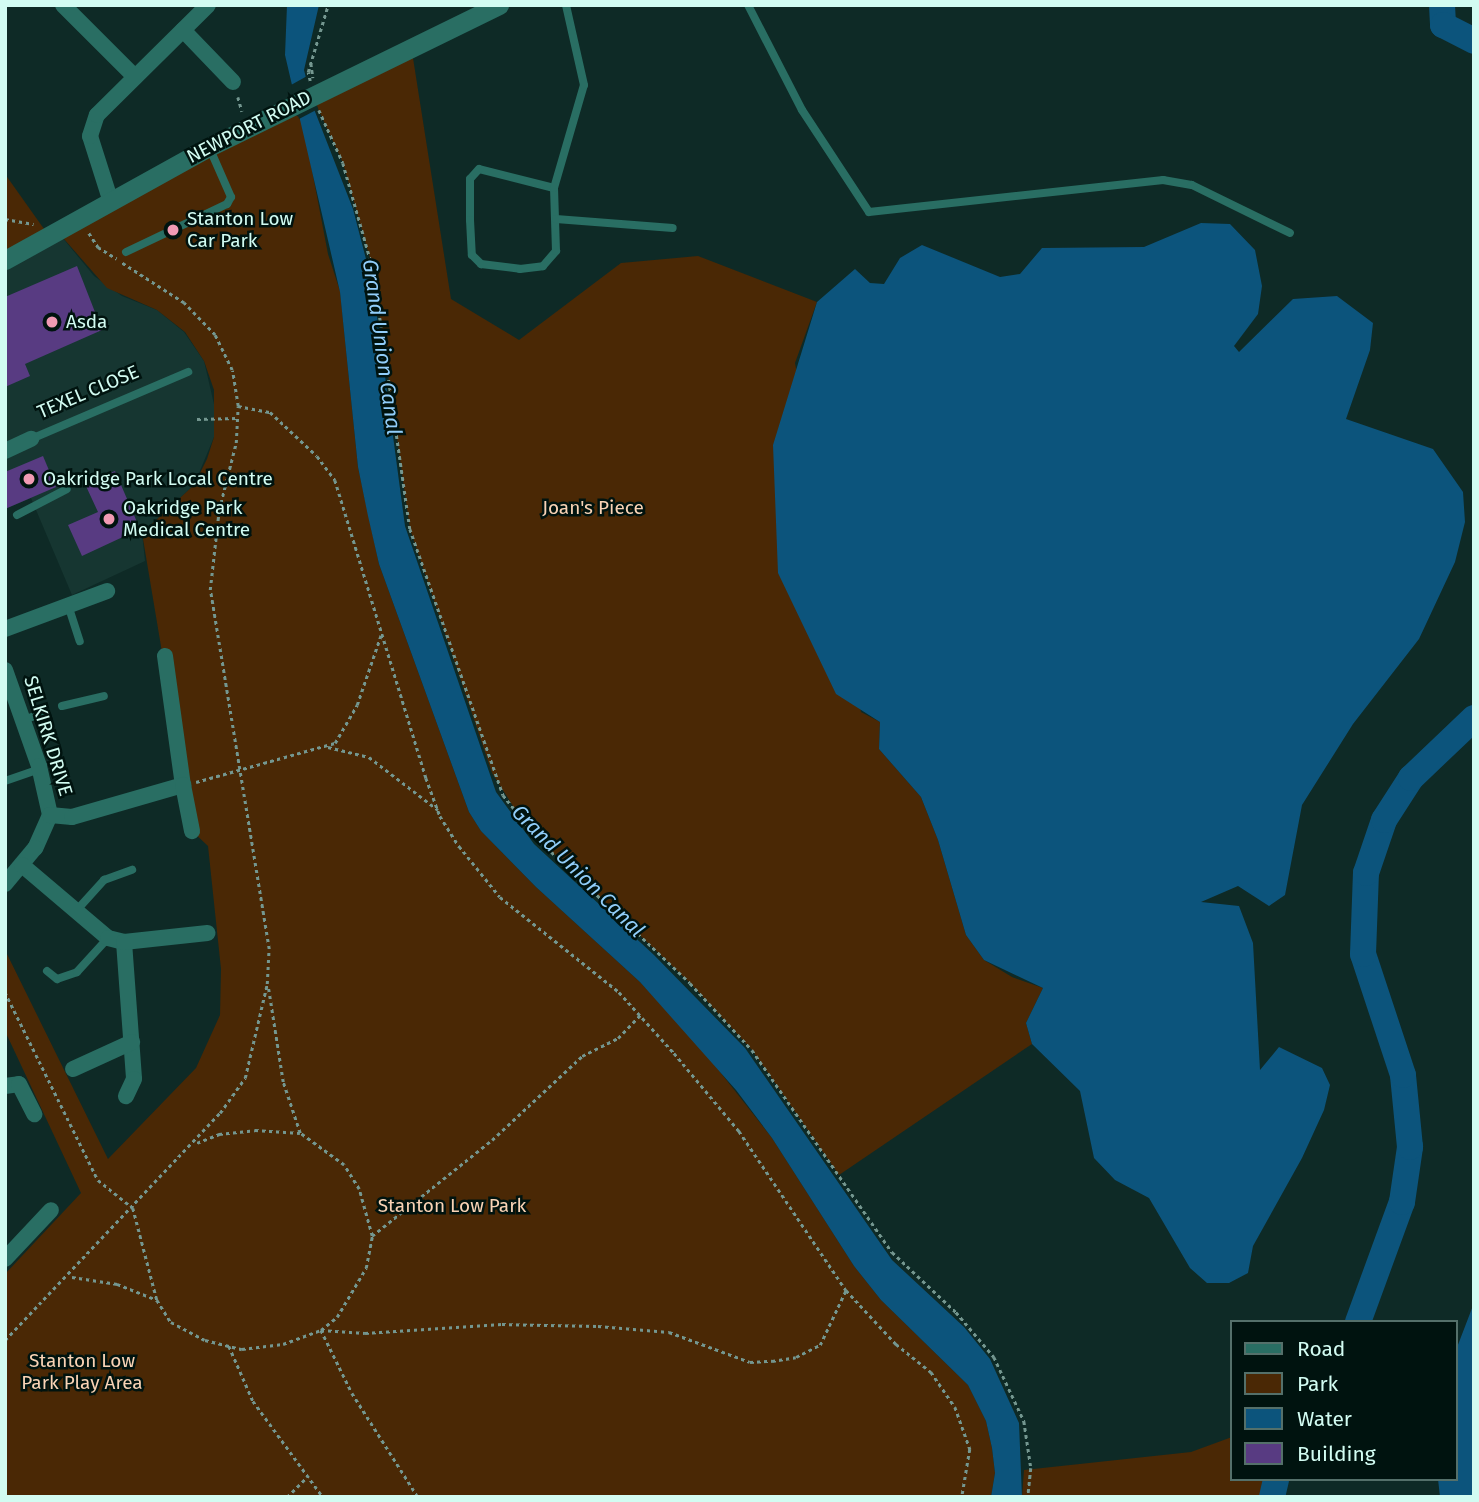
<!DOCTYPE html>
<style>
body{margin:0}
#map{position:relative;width:1479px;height:1502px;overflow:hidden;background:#0e2a26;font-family:"Fira Sans",sans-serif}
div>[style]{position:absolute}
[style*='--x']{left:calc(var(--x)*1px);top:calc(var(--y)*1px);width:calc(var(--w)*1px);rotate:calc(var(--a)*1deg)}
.built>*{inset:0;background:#163631}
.green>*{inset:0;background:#4a2805}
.water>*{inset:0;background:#0c547c}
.pier>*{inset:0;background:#0e2a26}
.river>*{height:26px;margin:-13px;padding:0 13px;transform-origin:13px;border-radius:13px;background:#0c547c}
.building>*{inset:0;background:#583b82}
.path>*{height:2.5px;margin-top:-1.25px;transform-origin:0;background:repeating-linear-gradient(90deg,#749790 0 3.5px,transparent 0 7px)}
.service>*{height:8px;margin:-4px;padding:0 4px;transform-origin:4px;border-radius:4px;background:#296e63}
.minor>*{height:16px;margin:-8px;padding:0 8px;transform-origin:8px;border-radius:8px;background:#296e63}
.tertiary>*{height:19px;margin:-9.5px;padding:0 9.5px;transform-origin:9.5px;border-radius:9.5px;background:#296e63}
.dots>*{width:19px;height:19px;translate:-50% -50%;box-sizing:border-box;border:4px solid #00130f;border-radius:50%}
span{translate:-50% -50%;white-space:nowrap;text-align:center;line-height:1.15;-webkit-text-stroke:5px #00130f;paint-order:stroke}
.street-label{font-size:19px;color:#d2fcf2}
.poi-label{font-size:19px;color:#d2fcf2}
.left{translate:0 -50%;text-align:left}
.park-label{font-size:19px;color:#f9d3b5}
.water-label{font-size:21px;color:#91cefa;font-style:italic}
.frame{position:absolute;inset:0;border:7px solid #d2fcf2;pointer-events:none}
.legend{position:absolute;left:1230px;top:1320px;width:228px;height:161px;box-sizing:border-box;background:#00130f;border:2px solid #54706a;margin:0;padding:9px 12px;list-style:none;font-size:21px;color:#d2fcf2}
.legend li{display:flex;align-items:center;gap:14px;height:35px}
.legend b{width:35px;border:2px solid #54706a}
</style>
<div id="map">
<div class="built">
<i style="clip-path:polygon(57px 231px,94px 276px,122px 296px,157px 310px,184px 332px,204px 361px,216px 413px,214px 437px,194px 485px,142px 533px,145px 561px,72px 595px,31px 498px,5px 509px,5px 260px)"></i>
</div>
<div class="green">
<i style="clip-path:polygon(413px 58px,451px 299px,519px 340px,621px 263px,698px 256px,817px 302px,795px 363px,861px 712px,880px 722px,879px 749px,921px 797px,938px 840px,966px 935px,984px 960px,1012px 977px,1043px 988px,1026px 1023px,1032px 1044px,839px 1175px,752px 1050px,690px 983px,527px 828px,492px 773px,410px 529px,373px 269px,343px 163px,315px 102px,326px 88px)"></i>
<i style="clip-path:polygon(282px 110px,302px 118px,328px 254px,340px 291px,358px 467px,379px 564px,469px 812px,481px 831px,536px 887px,640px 982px,698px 1044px,772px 1138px,854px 1266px,881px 1300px,968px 1385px,986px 1421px,992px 1448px,995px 1473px,991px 1497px,5px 1497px,5px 1274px,81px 1193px,5px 1031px,5px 950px,108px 1159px,196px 1068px,220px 1015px,221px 969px,208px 846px,192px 831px,142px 533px,194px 485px,207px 459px,214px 437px,214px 390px,204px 361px,185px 332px,157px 310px,107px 288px,57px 231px)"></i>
<i style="clip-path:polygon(5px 174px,49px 236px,5px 260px)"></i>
<i style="clip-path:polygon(1232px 1437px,1232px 1479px,1270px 1479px,1268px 1497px,1022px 1497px,1024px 1470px,1191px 1452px)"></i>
</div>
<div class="water">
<i style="clip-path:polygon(287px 5px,319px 5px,304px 70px,314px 109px,353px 209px,373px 286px,405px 526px,496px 792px,534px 844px,654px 955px,745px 1048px,892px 1260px,964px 1327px,990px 1359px,1019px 1423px,1022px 1497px,991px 1497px,995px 1473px,992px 1448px,986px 1421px,968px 1385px,881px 1300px,854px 1266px,772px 1138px,736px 1090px,640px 982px,536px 887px,481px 831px,469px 812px,379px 564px,368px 516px,358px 467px,340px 292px,285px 55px)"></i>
<i style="clip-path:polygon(1201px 223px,1230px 224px,1255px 250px,1262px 286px,1258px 314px,1234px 346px,1239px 352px,1293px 299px,1337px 296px,1373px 323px,1370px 350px,1346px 419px,1433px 449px,1463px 492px,1465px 522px,1455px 562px,1419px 639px,1353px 724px,1302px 805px,1285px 895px,1269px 906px,1238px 886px,1201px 902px,1239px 906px,1253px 943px,1260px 1070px,1279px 1047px,1322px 1068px,1330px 1085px,1324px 1110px,1302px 1158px,1253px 1246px,1248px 1273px,1229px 1283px,1207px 1283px,1190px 1268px,1149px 1198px,1115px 1180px,1094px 1158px,1080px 1091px,1032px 1044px,1026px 1023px,1043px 988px,984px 960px,966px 935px,938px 840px,921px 797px,879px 749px,880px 722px,836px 694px,778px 573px,773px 445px,817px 302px,855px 269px,870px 283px,884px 284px,900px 258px,922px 245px,1000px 277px,1020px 274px,1042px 248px,1144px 247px)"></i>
<i style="clip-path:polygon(1474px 1303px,1474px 1497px,1440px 1497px,1438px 1479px,1456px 1479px,1456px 1350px)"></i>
</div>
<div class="pier">
<i style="clip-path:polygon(309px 75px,318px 109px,299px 119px,291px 85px)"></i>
</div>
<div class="river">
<i style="--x:1442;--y:5;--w:20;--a:87"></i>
<i style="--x:1443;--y:25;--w:35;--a:27"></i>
<i style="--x:1358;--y:1322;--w:128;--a:-69.9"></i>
<i style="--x:1402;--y:1202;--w:56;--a:-81.7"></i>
<i style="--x:1410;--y:1147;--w:72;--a:-95.6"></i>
<i style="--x:1403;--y:1075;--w:127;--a:-108.3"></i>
<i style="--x:1363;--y:954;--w:81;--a:-87.9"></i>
<i style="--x:1366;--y:873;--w:56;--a:-71.2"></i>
<i style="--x:1384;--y:820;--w:50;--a:-57.3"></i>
<i style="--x:1411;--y:778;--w:87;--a:-43.6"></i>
<i style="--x:1272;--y:1497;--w:18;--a:-77"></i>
</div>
<div class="building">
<i style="clip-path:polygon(77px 266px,102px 330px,25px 364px,30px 376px,5px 387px,5px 297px)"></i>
<i style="clip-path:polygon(43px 456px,56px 487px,5px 509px,5px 472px)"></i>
<i style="clip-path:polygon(115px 471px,140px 529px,82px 556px,68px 525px,98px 512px,85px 484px)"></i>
</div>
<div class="path">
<i style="--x:311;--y:63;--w:15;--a:82"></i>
<i style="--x:310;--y:81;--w:9;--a:-103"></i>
<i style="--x:308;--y:72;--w:70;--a:-73.4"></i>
<i style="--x:238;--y:97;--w:15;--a:74"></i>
<i style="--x:319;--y:110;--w:58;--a:65.6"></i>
<i style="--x:343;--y:163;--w:110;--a:74.2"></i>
<i style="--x:373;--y:269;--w:263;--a:81.9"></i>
<i style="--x:410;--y:529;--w:282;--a:70.7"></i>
<i style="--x:503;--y:795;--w:60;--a:51"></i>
<i style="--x:541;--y:842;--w:205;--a:43.4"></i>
<i style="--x:690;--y:983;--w:91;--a:47.2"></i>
<i style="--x:752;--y:1050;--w:246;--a:55.3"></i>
<i style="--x:892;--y:1252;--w:88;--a:43.2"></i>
<i style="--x:956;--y:1312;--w:59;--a:49.8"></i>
<i style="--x:994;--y:1357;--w:71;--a:64.9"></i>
<i style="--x:1024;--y:1421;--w:48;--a:81.5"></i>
<i style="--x:1031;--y:1468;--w:29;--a:96"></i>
<i style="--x:5;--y:219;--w:29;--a:10"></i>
<i style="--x:89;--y:233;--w:17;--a:57"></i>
<i style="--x:98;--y:247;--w:22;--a:32"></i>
<i style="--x:238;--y:406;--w:33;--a:11"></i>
<i style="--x:270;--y:412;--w:64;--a:43.1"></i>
<i style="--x:317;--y:456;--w:30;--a:53"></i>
<i style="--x:335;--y:480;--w:312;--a:73"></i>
<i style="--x:426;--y:778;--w:40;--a:69.8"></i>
<i style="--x:440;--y:816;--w:36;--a:58"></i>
<i style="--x:459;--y:846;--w:65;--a:51.2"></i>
<i style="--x:500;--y:897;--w:152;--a:38.6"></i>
<i style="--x:619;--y:992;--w:82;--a:48"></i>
<i style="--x:674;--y:1053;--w:102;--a:50.2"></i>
<i style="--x:739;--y:1131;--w:192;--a:56.1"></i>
<i style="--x:846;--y:1290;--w:74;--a:47.2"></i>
<i style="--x:896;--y:1344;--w:45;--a:38.7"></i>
<i style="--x:931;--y:1372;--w:42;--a:55.6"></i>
<i style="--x:955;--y:1407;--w:45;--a:70.3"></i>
<i style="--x:970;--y:1449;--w:49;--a:99.5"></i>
<i style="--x:197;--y:419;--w:41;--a:-1.4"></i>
<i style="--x:328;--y:747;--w:42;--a:13.7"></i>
<i style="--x:369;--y:757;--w:87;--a:37.5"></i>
<i style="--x:196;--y:782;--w:144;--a:-15.7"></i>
<i style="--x:335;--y:743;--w:44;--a:-59.9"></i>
<i style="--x:357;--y:705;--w:74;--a:-71.1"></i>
<i style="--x:5;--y:992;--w:210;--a:63.7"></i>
<i style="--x:98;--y:1180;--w:45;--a:38.7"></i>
<i style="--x:133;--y:1208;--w:95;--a:75.4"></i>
<i style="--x:157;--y:1300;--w:26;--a:58"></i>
<i style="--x:171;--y:1322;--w:38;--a:28"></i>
<i style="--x:205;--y:1340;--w:38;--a:14"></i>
<i style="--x:242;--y:1349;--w:41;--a:-7"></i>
<i style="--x:283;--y:1344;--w:40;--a:-20.2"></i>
<i style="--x:321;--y:1330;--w:21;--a:-39"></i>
<i style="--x:337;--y:1317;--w:57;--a:-59.4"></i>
<i style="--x:366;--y:1268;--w:33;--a:-79"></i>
<i style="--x:372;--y:1236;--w:49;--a:-105.5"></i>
<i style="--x:359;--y:1189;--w:28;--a:-122"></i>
<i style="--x:344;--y:1165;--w:54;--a:-144"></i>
<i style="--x:300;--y:1133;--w:54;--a:-108.4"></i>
<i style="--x:283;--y:1082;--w:97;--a:-98.9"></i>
<i style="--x:197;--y:1143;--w:24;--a:-22"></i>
<i style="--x:219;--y:1134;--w:36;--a:-6"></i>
<i style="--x:255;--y:1130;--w:45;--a:3.8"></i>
<i style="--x:372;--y:1236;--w:154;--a:-38.7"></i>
<i style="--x:492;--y:1140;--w:123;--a:-43"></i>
<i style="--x:582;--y:1056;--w:40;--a:-26.6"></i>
<i style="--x:618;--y:1038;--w:32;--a:-46"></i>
<i style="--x:72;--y:1277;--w:46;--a:8.8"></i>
<i style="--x:117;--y:1284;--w:43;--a:21.8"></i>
<i style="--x:321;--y:1330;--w:44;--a:3.9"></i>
<i style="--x:365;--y:1333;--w:137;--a:-3.8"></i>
<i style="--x:502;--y:1324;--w:96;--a:1.2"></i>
<i style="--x:598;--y:1326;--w:71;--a:4.8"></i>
<i style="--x:669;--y:1332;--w:86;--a:20.3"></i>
<i style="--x:750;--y:1362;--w:22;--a:-3"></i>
<i style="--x:772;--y:1361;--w:24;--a:-9"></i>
<i style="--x:796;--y:1357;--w:27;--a:-27"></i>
<i style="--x:820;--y:1345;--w:61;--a:-64.7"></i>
<i style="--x:321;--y:1330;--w:70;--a:63.8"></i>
<i style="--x:352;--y:1393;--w:123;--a:57.6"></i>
<i style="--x:5;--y:1340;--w:313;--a:-46.6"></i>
<i style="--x:220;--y:1113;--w:43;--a:-54.5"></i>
<i style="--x:245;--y:1078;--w:97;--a:-76.8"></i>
<i style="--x:267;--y:984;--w:35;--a:-87"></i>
<i style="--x:269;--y:949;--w:364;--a:-99.3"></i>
<i style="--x:210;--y:590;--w:81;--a:-83.6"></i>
<i style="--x:219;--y:510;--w:69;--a:-75.8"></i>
<i style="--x:236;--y:443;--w:37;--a:-87"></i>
<i style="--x:238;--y:406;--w:36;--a:-99"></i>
<i style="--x:232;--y:370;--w:39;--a:-116"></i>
<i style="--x:215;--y:335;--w:45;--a:-134.1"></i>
<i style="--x:184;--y:303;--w:74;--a:-147.2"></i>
<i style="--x:229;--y:1346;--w:60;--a:66.4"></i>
<i style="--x:253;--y:1401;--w:119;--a:53.9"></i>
<i style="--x:287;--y:1497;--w:30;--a:-45"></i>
</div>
<div class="service">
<i style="--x:748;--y:5;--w:118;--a:62.8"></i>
<i style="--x:802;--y:110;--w:122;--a:56.7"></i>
<i style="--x:869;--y:212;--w:296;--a:-6.2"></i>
<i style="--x:1163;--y:180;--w:29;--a:10"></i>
<i style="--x:1192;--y:185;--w:109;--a:26.1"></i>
<i style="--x:554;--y:188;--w:77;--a:-165.8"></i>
<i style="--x:479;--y:169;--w:13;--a:132"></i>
<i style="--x:470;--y:179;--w:41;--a:90"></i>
<i style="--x:470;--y:220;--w:35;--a:87"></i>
<i style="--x:472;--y:255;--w:13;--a:45"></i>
<i style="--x:481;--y:264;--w:39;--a:7"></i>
<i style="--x:520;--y:269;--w:23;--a:-7"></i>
<i style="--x:543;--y:266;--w:20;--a:-49"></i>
<i style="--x:556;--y:251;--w:63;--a:-91.8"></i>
<i style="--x:554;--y:188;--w:107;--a:-73.8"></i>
<i style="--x:584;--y:85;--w:82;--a:-102.7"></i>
<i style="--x:556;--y:219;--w:117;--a:4.4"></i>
<i style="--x:126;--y:252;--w:112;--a:-25.4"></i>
<i style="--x:227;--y:204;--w:8;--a:-60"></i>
<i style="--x:231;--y:197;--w:55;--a:-113.7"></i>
<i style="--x:31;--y:439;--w:171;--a:-23.1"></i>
<i style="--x:17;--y:515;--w:56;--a:-27.5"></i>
<i style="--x:68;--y:605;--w:38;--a:72"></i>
<i style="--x:62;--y:706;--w:43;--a:-13.4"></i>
<i style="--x:23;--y:720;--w:24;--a:-19"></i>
<i style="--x:5;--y:781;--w:36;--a:-19"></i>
<i style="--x:76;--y:911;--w:42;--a:-47.9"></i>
<i style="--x:104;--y:880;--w:30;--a:-20"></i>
<i style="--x:47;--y:971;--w:13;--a:39"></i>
<i style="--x:57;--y:979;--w:21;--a:-19"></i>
<i style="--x:77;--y:972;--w:46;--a:-47.6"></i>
</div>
<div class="minor">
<i style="--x:63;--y:5;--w:102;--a:45"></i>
<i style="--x:183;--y:30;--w:72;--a:46.1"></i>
<i style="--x:110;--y:199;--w:66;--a:-107.6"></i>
<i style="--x:90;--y:136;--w:22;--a:-72"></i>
<i style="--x:97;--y:115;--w:156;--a:-44.7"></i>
<i style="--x:5;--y:451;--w:29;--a:-25"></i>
<i style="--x:5;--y:629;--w:109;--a:-20.4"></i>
<i style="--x:165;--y:656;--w:130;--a:82.1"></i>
<i style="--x:5;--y:670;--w:102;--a:70.5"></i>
<i style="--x:39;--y:766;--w:50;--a:77.3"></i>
<i style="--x:50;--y:815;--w:36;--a:114"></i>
<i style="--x:35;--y:848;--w:47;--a:129.8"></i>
<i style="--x:50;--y:815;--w:22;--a:5"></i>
<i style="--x:72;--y:817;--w:116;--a:-16.1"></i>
<i style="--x:183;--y:785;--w:47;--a:78.9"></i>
<i style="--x:22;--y:865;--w:113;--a:40.3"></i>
<i style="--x:108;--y:938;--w:16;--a:14"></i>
<i style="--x:124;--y:942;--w:137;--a:85.8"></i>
<i style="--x:134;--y:1079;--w:19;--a:115"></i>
<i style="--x:124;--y:942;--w:84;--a:-6.1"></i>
<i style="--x:73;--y:1069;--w:65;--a:-24.6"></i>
<i style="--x:5;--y:1086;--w:14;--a:-8"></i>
<i style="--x:19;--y:1084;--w:34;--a:63"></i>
<i style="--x:5;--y:1259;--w:67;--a:-46.8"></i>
</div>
<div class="tertiary">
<i style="--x:5;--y:260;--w:233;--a:-29"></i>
<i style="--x:209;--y:147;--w:323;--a:-26.1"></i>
</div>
<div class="dots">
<i style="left:173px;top:230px;background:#f19ab4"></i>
<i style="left:52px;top:322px;background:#f19ab4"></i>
<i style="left:29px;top:479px;background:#f19ab4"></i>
<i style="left:109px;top:519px;background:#f19ab4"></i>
</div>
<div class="street-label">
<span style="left:249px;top:127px;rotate:-27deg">NEWPORT ROAD</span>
<span style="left:88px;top:392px;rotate:-23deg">TEXEL CLOSE</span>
<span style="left:48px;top:736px;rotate:73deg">SELKIRK DRIVE</span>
</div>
<div class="poi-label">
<span class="left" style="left:187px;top:230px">Stanton Low<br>Car Park</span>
<span class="left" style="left:66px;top:322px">Asda</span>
<span class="left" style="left:43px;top:479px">Oakridge Park Local Centre</span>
<span class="left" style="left:123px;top:519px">Oakridge Park<br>Medical Centre</span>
</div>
<div class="park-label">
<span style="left:593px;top:508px">Joan's Piece</span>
<span style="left:452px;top:1206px">Stanton Low Park</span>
<span style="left:82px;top:1372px">Stanton Low<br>Park Play Area</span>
</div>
<div class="water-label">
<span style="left:382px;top:347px;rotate:82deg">Grand Union Canal</span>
<span style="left:578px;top:871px;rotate:45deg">Grand Union Canal</span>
</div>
<div class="frame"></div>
<ul class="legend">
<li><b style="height:9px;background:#296e63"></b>Road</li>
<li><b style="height:19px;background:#4a2805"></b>Park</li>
<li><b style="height:19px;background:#0c547c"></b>Water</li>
<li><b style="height:19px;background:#583b82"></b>Building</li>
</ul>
</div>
